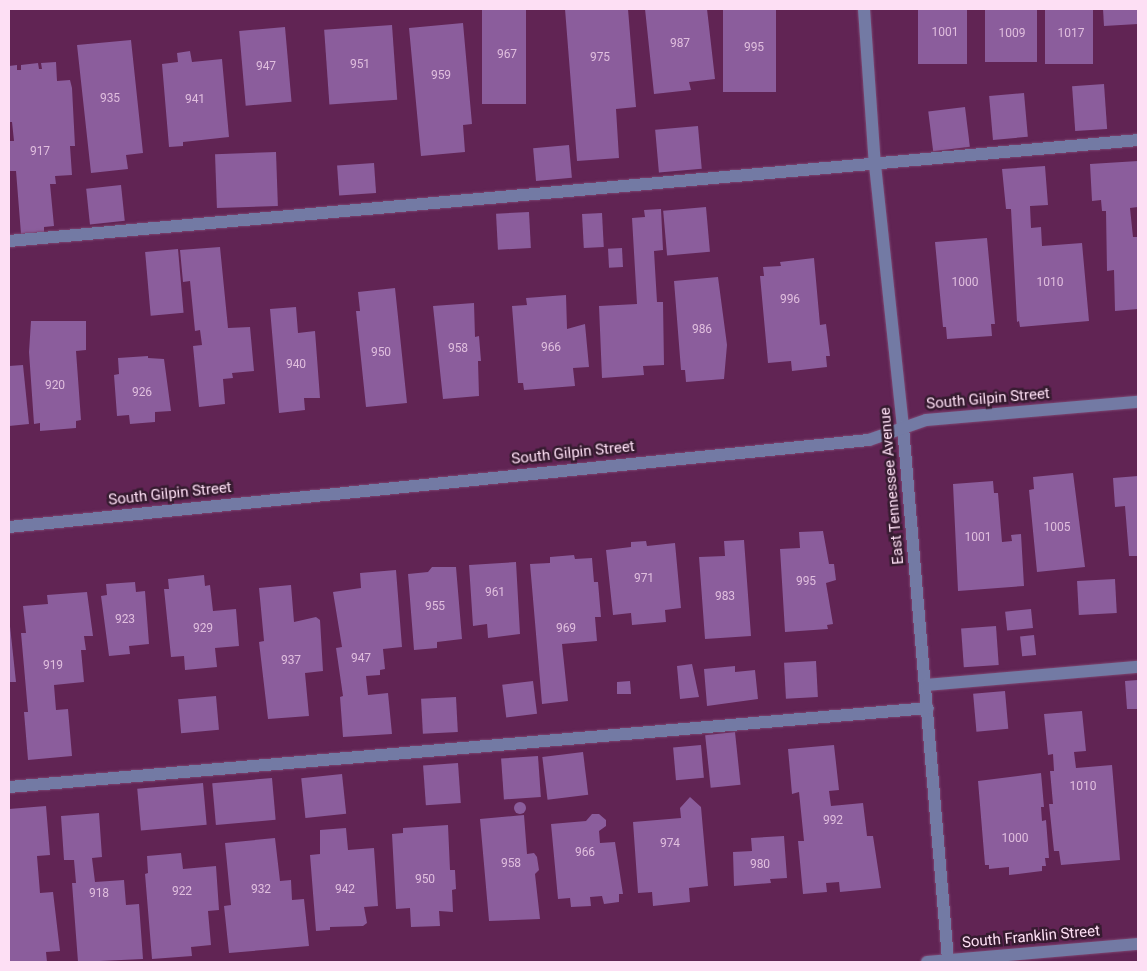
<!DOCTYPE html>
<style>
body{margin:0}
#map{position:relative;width:1147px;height:971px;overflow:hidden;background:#612454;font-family:Roboto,sans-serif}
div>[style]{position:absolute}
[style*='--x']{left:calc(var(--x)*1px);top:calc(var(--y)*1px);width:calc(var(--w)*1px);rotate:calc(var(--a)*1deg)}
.building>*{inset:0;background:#8b5d9c;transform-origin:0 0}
.round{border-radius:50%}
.roads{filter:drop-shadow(0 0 1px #7d4671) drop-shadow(0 0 1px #7d4671)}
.minor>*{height:12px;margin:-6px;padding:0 6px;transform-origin:6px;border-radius:6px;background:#737aa4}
span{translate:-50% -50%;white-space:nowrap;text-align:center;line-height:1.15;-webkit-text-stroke:5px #361b30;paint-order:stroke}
.number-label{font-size:12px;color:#e0bede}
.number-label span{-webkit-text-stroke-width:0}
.street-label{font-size:15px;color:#fddff4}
.frame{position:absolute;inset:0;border:10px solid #fddff4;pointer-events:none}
</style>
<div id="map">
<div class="building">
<i style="left:482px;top:9px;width:44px;height:95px"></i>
<i style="clip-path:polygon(565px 9px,628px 9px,636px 107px,616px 109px,619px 158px,577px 161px)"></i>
<i style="clip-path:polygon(645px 9px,707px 9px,715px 79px,689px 82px,691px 90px,654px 94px)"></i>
<i style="left:723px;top:9px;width:53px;height:83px"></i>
<i style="left:918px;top:9px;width:49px;height:55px"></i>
<i style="left:985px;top:9px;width:52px;height:53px"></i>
<i style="left:1045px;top:9px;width:48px;height:55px"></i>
<i style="clip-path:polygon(1103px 9px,1138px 9px,1138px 24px,1104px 26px)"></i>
<i style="clip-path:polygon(463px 23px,472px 124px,463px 125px,465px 152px,421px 156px,409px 28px)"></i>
<i style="left:392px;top:25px;width:75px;height:68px;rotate:86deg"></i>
<i style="left:285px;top:27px;width:75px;height:46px;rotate:85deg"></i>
<i style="clip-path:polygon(131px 40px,143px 153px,126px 155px,128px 169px,91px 173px,77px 45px)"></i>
<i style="clip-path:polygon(190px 51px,192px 62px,222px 59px,229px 137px,183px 142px,183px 146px,169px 147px,162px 64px,178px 62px,177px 53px)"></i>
<i style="clip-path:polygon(56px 62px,57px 81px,70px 80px,72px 88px,75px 146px,70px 146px,72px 175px,55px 176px,56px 184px,50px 184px,54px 226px,44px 227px,44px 232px,21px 234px,16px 171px,10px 171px,9px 158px,9px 141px,14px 141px,12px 122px,9px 122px,9px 66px,17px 65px,17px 70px,21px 70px,21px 65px,38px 63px,39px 69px,42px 69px,41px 63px)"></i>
<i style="left:1104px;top:84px;width:45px;height:32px;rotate:86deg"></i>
<i style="left:1024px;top:93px;width:44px;height:35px;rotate:85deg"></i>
<i style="left:965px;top:107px;width:40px;height:37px;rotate:83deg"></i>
<i style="left:698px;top:126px;width:43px;height:43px;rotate:85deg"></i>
<i style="left:569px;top:145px;width:33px;height:36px;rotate:85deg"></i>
<i style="left:276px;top:152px;width:54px;height:61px;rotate:88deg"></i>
<i style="clip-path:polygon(1138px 161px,1138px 207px,1130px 208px,1133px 237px,1138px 237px,1138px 309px,1115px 311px,1114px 270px,1107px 271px,1106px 211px,1102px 211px,1101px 200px,1092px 201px,1090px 164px)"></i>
<i style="left:374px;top:163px;width:30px;height:37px;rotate:86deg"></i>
<i style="clip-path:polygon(1045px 166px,1048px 205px,1030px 206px,1031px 228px,1041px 227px,1042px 246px,1082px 243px,1089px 321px,1020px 327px,1019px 321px,1017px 322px,1011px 209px,1006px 209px,1002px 169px)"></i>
<i style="left:121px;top:185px;width:36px;height:35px;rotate:84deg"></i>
<i style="left:706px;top:207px;width:45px;height:43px;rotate:85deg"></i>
<i style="clip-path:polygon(661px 209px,663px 250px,654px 251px,657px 302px,663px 302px,664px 365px,643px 366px,644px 375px,602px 378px,599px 306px,637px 304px,632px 218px,645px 217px,644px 210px)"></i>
<i style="left:529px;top:212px;width:36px;height:33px;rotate:87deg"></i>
<i style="left:602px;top:213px;width:34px;height:20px;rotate:87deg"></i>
<i style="clip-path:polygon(987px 238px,995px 324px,991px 324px,992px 336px,947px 339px,946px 327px,943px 327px,935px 242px)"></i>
<i style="clip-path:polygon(220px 247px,228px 328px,250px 327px,254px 371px,232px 373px,233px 378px,223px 379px,225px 404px,199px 407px,193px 346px,202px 345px,200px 330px,195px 331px,190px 281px,183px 282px,180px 250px)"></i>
<i style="left:622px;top:248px;width:19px;height:14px;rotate:87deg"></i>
<i style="left:178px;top:249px;width:64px;height:33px;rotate:85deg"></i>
<i style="clip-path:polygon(814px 258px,820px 325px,826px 324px,830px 356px,826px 356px,827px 367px,792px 371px,791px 361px,768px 363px,760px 276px,764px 276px,763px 267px,781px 266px,780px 262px)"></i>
<i style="clip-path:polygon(718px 277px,727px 345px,724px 379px,686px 382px,685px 370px,681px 370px,674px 281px)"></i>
<i style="clip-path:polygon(395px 288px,407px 403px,366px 407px,356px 311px,360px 311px,358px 292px)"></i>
<i style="clip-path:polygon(566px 295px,567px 329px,585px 324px,589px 367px,573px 368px,575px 386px,524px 390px,523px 383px,518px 383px,512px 306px,527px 305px,526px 298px)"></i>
<i style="clip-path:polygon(474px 303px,475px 337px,479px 336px,481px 361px,478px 361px,479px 396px,443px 399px,433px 306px)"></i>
<i style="clip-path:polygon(296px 307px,298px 333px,315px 331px,320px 398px,304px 398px,305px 410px,279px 413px,270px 309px)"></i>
<i style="clip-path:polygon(31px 321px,86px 321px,86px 350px,76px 351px,81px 420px,76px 421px,76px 428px,40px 431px,40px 423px,34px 424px,29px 352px)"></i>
<i style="clip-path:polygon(148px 356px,148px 358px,164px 359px,171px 411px,155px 412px,155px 422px,130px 424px,129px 415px,117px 416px,114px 375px,119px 374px,118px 358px)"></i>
<i style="clip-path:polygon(23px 365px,29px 424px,9px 426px,9px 366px)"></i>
<i style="clip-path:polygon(1073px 473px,1085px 567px,1037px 572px,1029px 490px,1034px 489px,1033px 477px)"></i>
<i style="clip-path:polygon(1138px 476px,1138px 556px,1129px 556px,1125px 506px,1115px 507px,1113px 478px)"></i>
<i style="clip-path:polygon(993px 481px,994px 493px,998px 493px,1002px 542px,1012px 541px,1011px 535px,1021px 534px,1024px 586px,958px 591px,953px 484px)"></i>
<i style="clip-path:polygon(823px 531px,829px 564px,834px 564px,836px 580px,826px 583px,833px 624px,827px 625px,828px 629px,785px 632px,780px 549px,800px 548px,799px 532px)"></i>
<i style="clip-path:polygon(744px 540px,751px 636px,705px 639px,699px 557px,725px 556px,724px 541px)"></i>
<i style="clip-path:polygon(646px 541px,647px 546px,675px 543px,681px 608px,665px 610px,666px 622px,632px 625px,631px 613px,613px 615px,606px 550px,631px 547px,631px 542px)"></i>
<i style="clip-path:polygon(574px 555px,575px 559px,592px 558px,594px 582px,598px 582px,601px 617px,595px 617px,597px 641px,562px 644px,568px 701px,542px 704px,530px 564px,550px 563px,550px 557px)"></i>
<i style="clip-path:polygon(516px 562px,520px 634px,488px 638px,487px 624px,473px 626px,469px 565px)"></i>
<i style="clip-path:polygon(432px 567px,456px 567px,462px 639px,437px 642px,437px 648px,414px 650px,408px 574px,428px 572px)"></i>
<i style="clip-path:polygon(396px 570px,402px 647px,383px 649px,385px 669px,380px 670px,380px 675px,366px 676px,368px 695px,388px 693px,392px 734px,343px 737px,340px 697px,343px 696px,336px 648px,342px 647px,333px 592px,361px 588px,360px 573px)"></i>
<i style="clip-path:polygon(204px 575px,205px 586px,210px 585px,213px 611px,236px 609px,239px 646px,215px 648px,217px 667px,185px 670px,184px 656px,171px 657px,164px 589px,169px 589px,168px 579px)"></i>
<i style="left:1115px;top:579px;width:34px;height:38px;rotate:87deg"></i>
<i style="clip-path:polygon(135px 582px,136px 592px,145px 591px,149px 644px,129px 646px,130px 654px,109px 656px,101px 596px,107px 595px,106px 584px)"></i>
<i style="clip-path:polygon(291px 585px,294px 622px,316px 617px,320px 620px,323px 671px,305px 673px,309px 716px,268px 719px,259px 642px,264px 641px,259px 588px)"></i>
<i style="clip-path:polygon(87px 592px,93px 636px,84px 636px,86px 650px,81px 650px,84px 682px,54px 685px,56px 710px,68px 709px,72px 756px,28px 760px,24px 712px,28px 712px,21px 633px,26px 633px,23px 606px,48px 604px,47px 595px)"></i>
<i style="left:1031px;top:609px;width:19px;height:26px;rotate:84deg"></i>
<i style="clip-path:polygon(9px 617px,16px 682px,9px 682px)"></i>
<i style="left:996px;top:626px;width:39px;height:35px;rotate:86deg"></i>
<i style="left:1034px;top:635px;width:20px;height:14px;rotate:84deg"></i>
<i style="left:816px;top:661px;width:36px;height:32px;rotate:87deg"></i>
<i style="clip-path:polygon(692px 664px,699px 697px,680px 699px,677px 666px)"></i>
<i style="clip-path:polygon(735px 666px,735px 672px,755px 670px,758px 699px,707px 706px,704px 669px)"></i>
<i style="clip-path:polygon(1138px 680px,1138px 709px,1127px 709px,1125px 681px)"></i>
<i style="left:533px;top:681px;width:33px;height:31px;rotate:83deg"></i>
<i style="clip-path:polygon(630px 681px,631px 694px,617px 694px,617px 682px)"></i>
<i style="left:1005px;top:691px;width:38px;height:32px;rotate:85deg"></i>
<i style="left:216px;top:696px;width:34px;height:38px;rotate:85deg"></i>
<i style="left:456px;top:697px;width:35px;height:35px;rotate:87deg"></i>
<i style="clip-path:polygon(1082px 711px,1086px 751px,1074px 752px,1076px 768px,1112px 765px,1120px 860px,1061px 865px,1059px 851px,1054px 851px,1049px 804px,1053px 804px,1050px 771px,1054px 771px,1053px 754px,1048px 755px,1044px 714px)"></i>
<i style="left:735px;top:732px;width:53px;height:30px;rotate:84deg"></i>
<i style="left:701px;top:745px;width:33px;height:28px;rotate:85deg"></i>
<i style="clip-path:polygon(834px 745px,839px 790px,829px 791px,831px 806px,863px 803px,867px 836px,873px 836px,881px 888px,840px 892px,839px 882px,826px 883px,827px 892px,803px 894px,798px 841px,804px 841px,799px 792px,792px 794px,788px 749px)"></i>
<i style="left:583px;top:752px;width:43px;height:41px;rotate:83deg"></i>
<i style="left:538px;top:756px;width:41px;height:37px;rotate:86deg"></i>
<i style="left:458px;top:763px;width:40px;height:35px;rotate:86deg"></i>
<i style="clip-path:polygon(1041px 773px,1044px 807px,1041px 807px,1042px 821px,1046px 820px,1049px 858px,1045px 858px,1046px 866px,1042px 866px,1042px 871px,1009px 875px,1009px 867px,989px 869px,989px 865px,985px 865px,978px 781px)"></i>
<i style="left:342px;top:774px;width:40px;height:41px;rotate:84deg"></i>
<i style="left:272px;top:778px;width:42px;height:60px;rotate:85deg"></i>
<i style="left:203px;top:783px;width:42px;height:66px;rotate:85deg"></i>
<i style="clip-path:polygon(690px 797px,701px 807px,708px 886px,689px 888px,690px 902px,653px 906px,652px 892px,638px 893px,633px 822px,681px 818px,680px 808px)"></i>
<i class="round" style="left:514px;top:802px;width:12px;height:12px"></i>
<i style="clip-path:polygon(46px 806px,50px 855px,37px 856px,40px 893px,53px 892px,60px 951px,46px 952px,47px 962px,9px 962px,9px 809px)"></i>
<i style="clip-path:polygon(99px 813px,102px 857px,92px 858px,95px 882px,124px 880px,126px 905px,139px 904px,143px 959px,78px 962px,72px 883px,76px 883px,74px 860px,64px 860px,61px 816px)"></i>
<i style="clip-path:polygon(592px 814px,599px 814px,606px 820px,606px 826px,599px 831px,600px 843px,615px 842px,623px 894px,619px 894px,619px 902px,604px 904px,602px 896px,590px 897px,591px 906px,571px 907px,570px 898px,558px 899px,551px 824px,586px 821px)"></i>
<i style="clip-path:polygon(524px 815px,527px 854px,534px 853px,537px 857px,539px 870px,535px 874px,540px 919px,489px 921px,480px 819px)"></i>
<i style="clip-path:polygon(448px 825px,450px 870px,455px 870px,456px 889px,452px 890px,453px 912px,439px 911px,440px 926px,411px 927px,410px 908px,396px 909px,392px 834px,403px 833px,403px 828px)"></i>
<i style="clip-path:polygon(346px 828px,348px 850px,374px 848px,378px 906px,364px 907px,367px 923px,363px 926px,330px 927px,330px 930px,316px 931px,310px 855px,320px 854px,320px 830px)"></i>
<i style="clip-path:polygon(784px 836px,787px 878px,770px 879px,771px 883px,734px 886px,733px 852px,752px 851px,751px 838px)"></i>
<i style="clip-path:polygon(275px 838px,280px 881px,291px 880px,292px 900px,304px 899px,309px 946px,229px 953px,224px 906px,231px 905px,225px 843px)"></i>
<i style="clip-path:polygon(181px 853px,183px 869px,216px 866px,219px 910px,208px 911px,211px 945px,191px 947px,192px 956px,152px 959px,145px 874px,148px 873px,147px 856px)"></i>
</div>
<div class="roads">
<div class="minor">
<i style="--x:864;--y:9;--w:156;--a:86"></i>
<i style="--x:875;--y:165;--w:263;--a:83.9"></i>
<i style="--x:903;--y:427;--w:535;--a:85.17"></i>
<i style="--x:9;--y:241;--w:1134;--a:-5.11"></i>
<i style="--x:9;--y:527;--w:864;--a:-5.78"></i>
<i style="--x:869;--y:440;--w:60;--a:-19.3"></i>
<i style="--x:926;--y:420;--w:213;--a:-4.9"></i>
<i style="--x:926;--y:685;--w:213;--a:-4.9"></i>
<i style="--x:9;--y:787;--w:922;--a:-4.91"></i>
<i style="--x:927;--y:962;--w:212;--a:-4.9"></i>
</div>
</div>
<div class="number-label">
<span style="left:945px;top:33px">1001</span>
<span style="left:1012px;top:34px">1009</span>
<span style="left:1071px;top:34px">1017</span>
<span style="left:680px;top:44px">987</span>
<span style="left:754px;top:48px">995</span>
<span style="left:507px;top:55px">967</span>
<span style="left:600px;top:58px">975</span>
<span style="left:360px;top:65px">951</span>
<span style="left:266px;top:67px">947</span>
<span style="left:441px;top:76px">959</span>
<span style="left:110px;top:99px">935</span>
<span style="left:195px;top:100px">941</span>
<span style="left:40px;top:152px">917</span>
<span style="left:965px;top:283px">1000</span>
<span style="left:1050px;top:283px">1010</span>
<span style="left:790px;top:300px">996</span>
<span style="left:702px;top:330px">986</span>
<span style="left:551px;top:348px">966</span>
<span style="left:458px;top:349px">958</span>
<span style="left:381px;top:353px">950</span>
<span style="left:296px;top:365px">940</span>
<span style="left:55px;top:386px">920</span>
<span style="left:142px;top:393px">926</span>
<span style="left:1057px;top:528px">1005</span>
<span style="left:978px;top:538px">1001</span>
<span style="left:644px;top:579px">971</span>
<span style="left:806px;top:582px">995</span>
<span style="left:495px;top:593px">961</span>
<span style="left:725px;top:597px">983</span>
<span style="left:435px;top:607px">955</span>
<span style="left:125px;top:620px">923</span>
<span style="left:203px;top:629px">929</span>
<span style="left:566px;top:629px">969</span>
<span style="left:361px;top:659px">947</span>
<span style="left:291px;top:661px">937</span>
<span style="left:53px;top:666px">919</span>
<span style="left:1083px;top:787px">1010</span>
<span style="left:833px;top:821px">992</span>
<span style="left:1015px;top:839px">1000</span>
<span style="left:670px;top:844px">974</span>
<span style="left:585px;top:853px">966</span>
<span style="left:511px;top:864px">958</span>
<span style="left:760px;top:865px">980</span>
<span style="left:425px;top:880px">950</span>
<span style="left:261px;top:890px">932</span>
<span style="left:345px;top:890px">942</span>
<span style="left:182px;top:892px">922</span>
<span style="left:99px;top:894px">918</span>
</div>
<div class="street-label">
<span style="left:988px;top:399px;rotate:-5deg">South Gilpin Street</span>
<span style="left:573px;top:453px;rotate:-6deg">South Gilpin Street</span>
<span style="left:892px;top:486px;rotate:-95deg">East Tennessee Avenue</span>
<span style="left:170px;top:494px;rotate:-6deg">South Gilpin Street</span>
<span style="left:1031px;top:937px;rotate:-5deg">South Franklin Street</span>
</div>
<div class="frame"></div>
</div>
